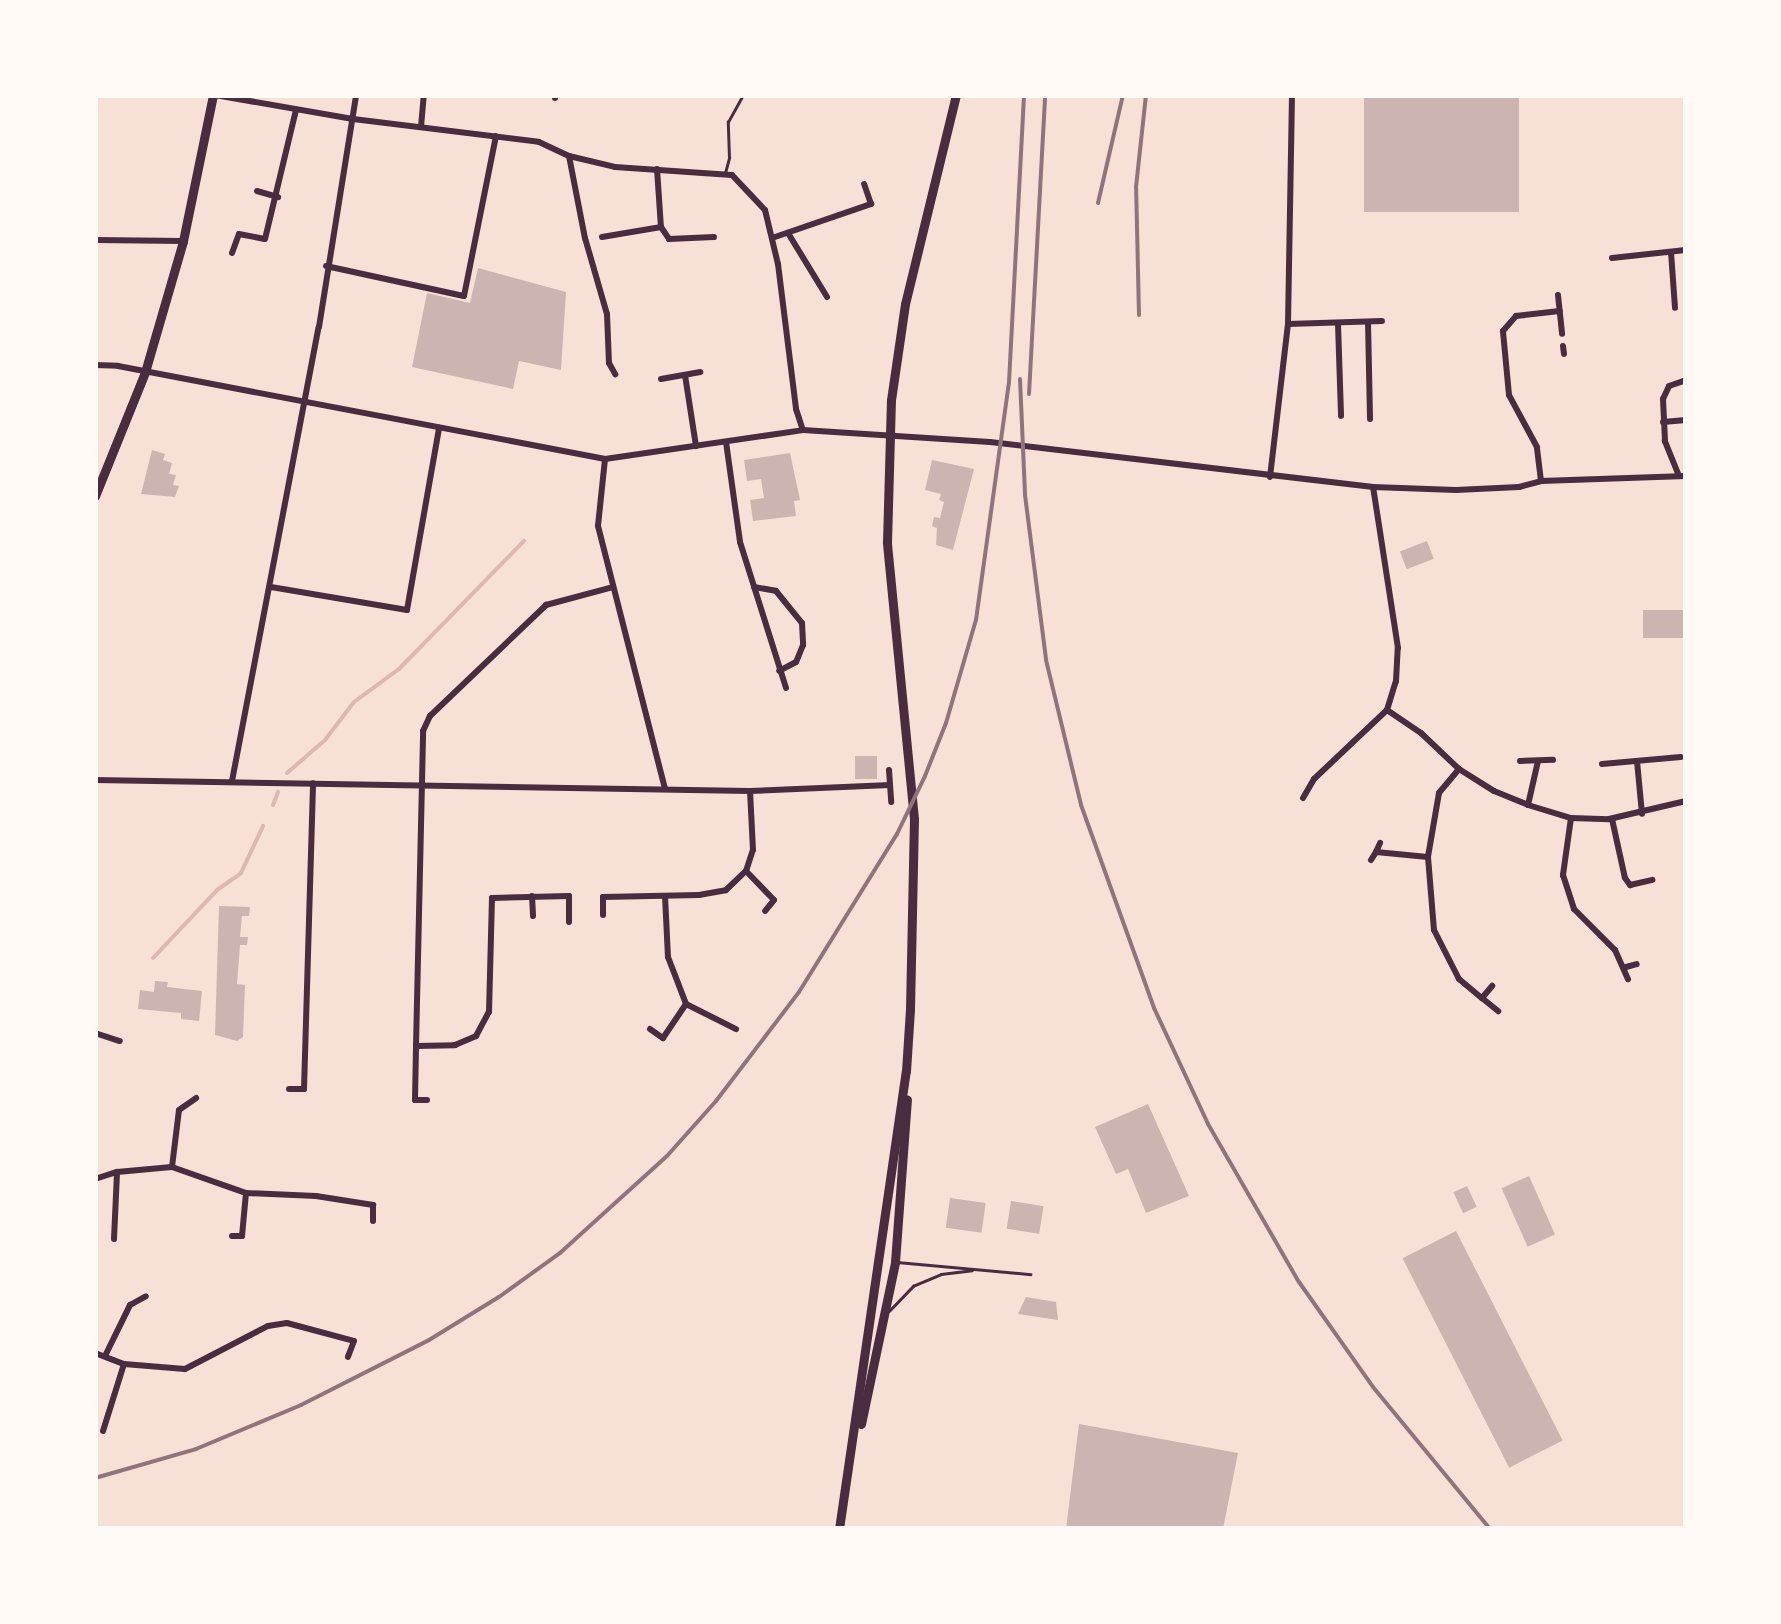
<!DOCTYPE html>
<style>
body{margin:0}
#map{position:relative;width:1781px;height:1624px;overflow:hidden;background:#f7e1d7;font-family:Lato,sans-serif}
div>[style]{position:absolute}
[style*='--x']{left:calc(var(--x)*1px);top:calc(var(--y)*1px);width:calc(var(--w)*1px);rotate:calc(var(--a)*1deg)}
.stream>*{height:4px;margin:-2px;padding:0 2px;transform-origin:2px;border-radius:2px;background:#dcb8b0}
.building>*{inset:0;background:#ccb4b1;transform-origin:0 0}
.service>*{height:2.5px;margin:-1.25px;padding:0 1.25px;transform-origin:1.25px;border-radius:1.25px;background:#4a2c40}
.minor>*{height:6px;margin:-3px;padding:0 3px;transform-origin:3px;border-radius:3px;background:#4a2c40}
.secondary>*{height:9px;margin:-4.5px;padding:0 4.5px;transform-origin:4.5px;border-radius:4.5px;background:#4a2c40}
.primary>*{height:9px;margin:-4.5px;padding:0 4.5px;transform-origin:4.5px;border-radius:4.5px;background:#4a2c40}
.rail>*{height:4px;margin:-2px;padding:0 2px;transform-origin:2px;border-radius:2px;background:#8f747c}
span{translate:-50% -50%;white-space:nowrap;text-align:center;line-height:1.15;-webkit-text-stroke:10px #fffaf5;paint-order:stroke}
.frame{position:absolute;inset:0;border:98px solid #fffaf5;pointer-events:none}
</style>
<div id="map">
<div class="stream">
<i style="--x:287;--y:773;--w:50;--a:-41"></i>
<i style="--x:325;--y:740;--w:48;--a:-52.7"></i>
<i style="--x:354;--y:702;--w:56;--a:-36.3"></i>
<i style="--x:399;--y:669;--w:179;--a:-45.7"></i>
<i style="--x:273;--y:805;--w:14;--a:-69"></i>
<i style="--x:153;--y:958;--w:93;--a:-46.7"></i>
<i style="--x:217;--y:890;--w:29;--a:-35"></i>
<i style="--x:241;--y:873;--w:52;--a:-64.9"></i>
</div>
<div class="building">
<i style="left:1364px;top:95px;width:155px;height:117px"></i>
<i style="clip-path:polygon(478px 268px,566px 292px,561px 370px,519px 361px,513px 389px,412px 367px,427px 293px,470px 303px)"></i>
<i style="clip-path:polygon(152px 450px,165px 454px,163px 460px,172px 463px,169px 474px,176px 475px,173px 485px,179px 486px,175px 497px,141px 494px)"></i>
<i style="clip-path:polygon(790px 453px,800px 500px,794px 501px,796px 516px,753px 521px,750px 500px,764px 498px,761px 479px,747px 481px,744px 460px)"></i>
<i style="clip-path:polygon(932px 460px,974px 469px,953px 550px,936px 545px,937px 528px,932px 526px,934px 517px,940px 518px,944px 502px,939px 500px,941px 494px,925px 490px)"></i>
<i style="left:1427px;top:541px;width:19px;height:29px;rotate:69deg"></i>
<i style="left:1686px;top:610px;width:28px;height:43px;rotate:90deg"></i>
<i style="left:855px;top:756px;width:22px;height:23px"></i>
<i style="clip-path:polygon(219px 906px,250px 907px,249px 916px,242px 916px,240px 937px,248px 937px,247px 945px,240px 945px,237px 984px,245px 985px,243px 1037px,237px 1041px,215px 1035px)"></i>
<i style="clip-path:polygon(155px 981px,168px 982px,167px 987px,202px 991px,199px 1021px,181px 1019px,181px 1013px,138px 1009px,140px 990px,154px 992px)"></i>
<i style="clip-path:polygon(1148px 1104px,1189px 1196px,1146px 1213px,1128px 1169px,1116px 1174px,1095px 1127px)"></i>
<i style="left:1529px;top:1176px;width:64px;height:30px;rotate:66deg"></i>
<i style="left:1467px;top:1186px;width:23px;height:15px;rotate:65deg"></i>
<i style="left:950px;top:1198px;width:36px;height:30px;rotate:8deg"></i>
<i style="left:1011px;top:1201px;width:33px;height:28px;rotate:9deg"></i>
<i style="left:1456px;top:1231px;width:235px;height:60px;rotate:63deg"></i>
<i style="clip-path:polygon(1026px 1297px,1056px 1302px,1058px 1320px,1018px 1314px)"></i>
<i style="clip-path:polygon(1079px 1424px,1238px 1453px,1223px 1529px,1066px 1529px)"></i>
</div>
<div class="service">
<i style="--x:725;--y:173;--w:16;--a:-75"></i>
<i style="--x:729;--y:158;--w:36;--a:-92"></i>
<i style="--x:728;--y:122;--w:31;--a:-61"></i>
<i style="--x:897;--y:1262;--w:134;--a:5.2"></i>
<i style="--x:889;--y:1311;--w:35;--a:-46"></i>
<i style="--x:913;--y:1286;--w:30;--a:-23"></i>
<i style="--x:941;--y:1274;--w:31;--a:-7"></i>
</div>
<div class="minor">
<i style="--x:215;--y:95;--w:140;--a:9.9"></i>
<i style="--x:353;--y:119;--w:187;--a:7"></i>
<i style="--x:539;--y:142;--w:33;--a:25"></i>
<i style="--x:569;--y:156;--w:47;--a:13.4"></i>
<i style="--x:615;--y:167;--w:117;--a:3.9"></i>
<i style="--x:732;--y:175;--w:48;--a:46.7"></i>
<i style="--x:765;--y:210;--w:56;--a:76.5"></i>
<i style="--x:778;--y:264;--w:146;--a:82.9"></i>
<i style="--x:796;--y:409;--w:22;--a:72"></i>
<i style="--x:555;--y:98;--w:3;--a:-90"></i>
<i style="--x:421;--y:127;--w:32;--a:-85"></i>
<i style="--x:569;--y:156;--w:84;--a:79"></i>
<i style="--x:585;--y:238;--w:79;--a:73.9"></i>
<i style="--x:607;--y:314;--w:49;--a:87.7"></i>
<i style="--x:609;--y:363;--w:13;--a:61"></i>
<i style="--x:657;--y:169;--w:58;--a:86.1"></i>
<i style="--x:257;--y:191;--w:22;--a:16"></i>
<i style="--x:788;--y:233;--w:75;--a:58.6"></i>
<i style="--x:602;--y:237;--w:60;--a:-9.6"></i>
<i style="--x:661;--y:227;--w:14;--a:56"></i>
<i style="--x:669;--y:239;--w:45;--a:-2.5"></i>
<i style="--x:772;--y:238;--w:105;--a:-19"></i>
<i style="--x:871;--y:204;--w:21;--a:-109"></i>
<i style="--x:95;--y:240;--w:88;--a:0.7"></i>
<i style="--x:1671;--y:252;--w:56;--a:85.9"></i>
<i style="--x:232;--y:253;--w:20;--a:-70"></i>
<i style="--x:239;--y:234;--w:26;--a:11"></i>
<i style="--x:265;--y:239;--w:133;--a:-76.5"></i>
<i style="--x:1612;--y:258;--w:74;--a:-6.2"></i>
<i style="--x:326;--y:266;--w:141;--a:12.3"></i>
<i style="--x:464;--y:296;--w:163;--a:-78.7"></i>
<i style="--x:1558;--y:295;--w:39;--a:84"></i>
<i style="--x:1368;--y:322;--w:97;--a:88.8"></i>
<i style="--x:1288;--y:324;--w:94;--a:-1.8"></i>
<i style="--x:1338;--y:324;--w:92;--a:88.1"></i>
<i style="--x:1563;--y:346;--w:8;--a:83"></i>
<i style="--x:95;--y:365;--w:23;--a:2"></i>
<i style="--x:118;--y:366;--w:496;--a:10.8"></i>
<i style="--x:605;--y:459;--w:200;--a:-8.3"></i>
<i style="--x:803;--y:430;--w:187;--a:3.7"></i>
<i style="--x:990;--y:442;--w:386;--a:6.7"></i>
<i style="--x:1373;--y:487;--w:83;--a:2.1"></i>
<i style="--x:1456;--y:490;--w:63;--a:-2.7"></i>
<i style="--x:1519;--y:487;--w:23;--a:-15"></i>
<i style="--x:1541;--y:481;--w:145;--a:-2"></i>
<i style="--x:685;--y:375;--w:72;--a:81.2"></i>
<i style="--x:661;--y:379;--w:40;--a:-10"></i>
<i style="--x:1663;--y:422;--w:23;--a:-5"></i>
<i style="--x:726;--y:442;--w:101;--a:82"></i>
<i style="--x:740;--y:542;--w:153;--a:72.5"></i>
<i style="--x:605;--y:459;--w:67;--a:96"></i>
<i style="--x:598;--y:526;--w:271;--a:75.7"></i>
<i style="--x:1679;--y:476;--w:38;--a:-112"></i>
<i style="--x:1665;--y:441;--w:42;--a:-92.7"></i>
<i style="--x:1663;--y:399;--w:14;--a:-65"></i>
<i style="--x:1669;--y:386;--w:18;--a:-19"></i>
<i style="--x:1270;--y:477;--w:154;--a:-83.3"></i>
<i style="--x:1288;--y:324;--w:229;--a:-89"></i>
<i style="--x:1541;--y:481;--w:34;--a:-97"></i>
<i style="--x:1537;--y:447;--w:59;--a:-118.3"></i>
<i style="--x:1509;--y:395;--w:64;--a:-95.4"></i>
<i style="--x:1503;--y:331;--w:20;--a:-49"></i>
<i style="--x:1516;--y:316;--w:44;--a:-6.5"></i>
<i style="--x:95;--y:524;--w:24;--a:90"></i>
<i style="--x:271;--y:587;--w:138;--a:9.6"></i>
<i style="--x:407;--y:610;--w:185;--a:-80"></i>
<i style="--x:754;--y:587;--w:22;--a:10"></i>
<i style="--x:776;--y:591;--w:41;--a:50.9"></i>
<i style="--x:802;--y:623;--w:22;--a:87"></i>
<i style="--x:803;--y:645;--w:18;--a:112"></i>
<i style="--x:796;--y:662;--w:19;--a:152"></i>
<i style="--x:1387;--y:710;--w:41;--a:34.1"></i>
<i style="--x:1421;--y:733;--w:52;--a:43.5"></i>
<i style="--x:1459;--y:769;--w:41;--a:32.2"></i>
<i style="--x:1494;--y:791;--w:37;--a:22"></i>
<i style="--x:1528;--y:805;--w:45;--a:16.8"></i>
<i style="--x:1571;--y:818;--w:38;--a:2"></i>
<i style="--x:1609;--y:819;--w:79;--a:-13.2"></i>
<i style="--x:1520;--y:761;--w:33;--a:-2"></i>
<i style="--x:1637;--y:761;--w:53;--a:84.6"></i>
<i style="--x:1602;--y:764;--w:79;--a:-5.1"></i>
<i style="--x:1459;--y:769;--w:31;--a:130"></i>
<i style="--x:1439;--y:793;--w:65;--a:99.8"></i>
<i style="--x:1428;--y:857;--w:73;--a:85.3"></i>
<i style="--x:1434;--y:930;--w:55;--a:63"></i>
<i style="--x:1459;--y:979;--w:30;--a:40"></i>
<i style="--x:1482;--y:998;--w:16;--a:-50"></i>
<i style="--x:889;--y:770;--w:32;--a:86"></i>
<i style="--x:95;--y:780;--w:655;--a:0.96"></i>
<i style="--x:750;--y:791;--w:140;--a:-2.5"></i>
<i style="--x:232;--y:781;--w:462;--a:-79.2"></i>
<i style="--x:319;--y:327;--w:235;--a:-80.9"></i>
<i style="--x:1303;--y:798;--w:22;--a:-60"></i>
<i style="--x:1314;--y:779;--w:100;--a:-43.4"></i>
<i style="--x:1387;--y:710;--w:30;--a:-73"></i>
<i style="--x:1396;--y:681;--w:33;--a:-87"></i>
<i style="--x:1398;--y:648;--w:163;--a:-98.8"></i>
<i style="--x:1528;--y:805;--w:45;--a:-77.2"></i>
<i style="--x:1571;--y:818;--w:58;--a:98"></i>
<i style="--x:1563;--y:875;--w:36;--a:72"></i>
<i style="--x:1574;--y:909;--w:58;--a:45"></i>
<i style="--x:1615;--y:950;--w:32;--a:66"></i>
<i style="--x:1612;--y:819;--w:60;--a:77.6"></i>
<i style="--x:1625;--y:878;--w:9;--a:54"></i>
<i style="--x:1630;--y:885;--w:23;--a:-13"></i>
<i style="--x:1376;--y:852;--w:10;--a:-66"></i>
<i style="--x:1371;--y:860;--w:9;--a:-58"></i>
<i style="--x:1376;--y:852;--w:52;--a:5.5"></i>
<i style="--x:746;--y:871;--w:40;--a:46"></i>
<i style="--x:774;--y:900;--w:14;--a:129"></i>
<i style="--x:532;--y:896;--w:20;--a:87"></i>
<i style="--x:665;--y:896;--w:61;--a:87.2"></i>
<i style="--x:668;--y:957;--w:50;--a:69"></i>
<i style="--x:686;--y:1004;--w:56;--a:26.6"></i>
<i style="--x:603;--y:915;--w:18;--a:-90"></i>
<i style="--x:603;--y:897;--w:96;--a:-1.2"></i>
<i style="--x:699;--y:895;--w:27;--a:-10"></i>
<i style="--x:726;--y:890;--w:28;--a:-44"></i>
<i style="--x:746;--y:871;--w:22;--a:-72"></i>
<i style="--x:753;--y:850;--w:59;--a:-92.9"></i>
<i style="--x:1626;--y:967;--w:11;--a:-15"></i>
<i style="--x:1482;--y:998;--w:21;--a:39"></i>
<i style="--x:650;--y:1029;--w:16;--a:35"></i>
<i style="--x:663;--y:1038;--w:41;--a:-55.9"></i>
<i style="--x:95;--y:1033;--w:26;--a:18"></i>
<i style="--x:416;--y:1046;--w:315;--a:-88.7"></i>
<i style="--x:423;--y:731;--w:17;--a:-65"></i>
<i style="--x:430;--y:716;--w:161;--a:-43.7"></i>
<i style="--x:546;--y:605;--w:69;--a:-15"></i>
<i style="--x:289;--y:1089;--w:15;--a:0"></i>
<i style="--x:304;--y:1089;--w:306;--a:-88.3"></i>
<i style="--x:427;--y:1100;--w:12;--a:180"></i>
<i style="--x:415;--y:1100;--w:54;--a:-88.9"></i>
<i style="--x:416;--y:1046;--w:39;--a:-1"></i>
<i style="--x:455;--y:1045;--w:23;--a:-23"></i>
<i style="--x:476;--y:1036;--w:27;--a:-62"></i>
<i style="--x:489;--y:1012;--w:114;--a:-88.5"></i>
<i style="--x:492;--y:898;--w:77;--a:-1.5"></i>
<i style="--x:569;--y:896;--w:26;--a:90"></i>
<i style="--x:172;--y:1167;--w:57;--a:-83"></i>
<i style="--x:179;--y:1110;--w:21;--a:-35"></i>
<i style="--x:95;--y:1179;--w:23;--a:-18"></i>
<i style="--x:117;--y:1172;--w:55;--a:-5.2"></i>
<i style="--x:172;--y:1167;--w:78;--a:19.4"></i>
<i style="--x:246;--y:1193;--w:70;--a:2.5"></i>
<i style="--x:316;--y:1196;--w:58;--a:9"></i>
<i style="--x:373;--y:1205;--w:16;--a:90"></i>
<i style="--x:232;--y:1236;--w:10;--a:0"></i>
<i style="--x:242;--y:1236;--w:43;--a:-84.7"></i>
<i style="--x:114;--y:1239;--w:67;--a:-87.4"></i>
<i style="--x:95;--y:1353;--w:31;--a:21"></i>
<i style="--x:124;--y:1364;--w:61;--a:4.7"></i>
<i style="--x:185;--y:1369;--w:93;--a:-27.4"></i>
<i style="--x:268;--y:1326;--w:19;--a:-9"></i>
<i style="--x:287;--y:1323;--w:69;--a:15"></i>
<i style="--x:354;--y:1341;--w:17;--a:111"></i>
<i style="--x:105;--y:1356;--w:57;--a:-63.9"></i>
<i style="--x:130;--y:1305;--w:18;--a:-29"></i>
<i style="--x:103;--y:1431;--w:70;--a:-72.6"></i>
</div>
<div class="secondary">
<i style="--x:95;--y:496;--w:134;--a:-68"></i>
<i style="--x:145;--y:372;--w:136;--a:-73.8"></i>
<i style="--x:183;--y:241;--w:149;--a:-78.4"></i>
</div>
<div class="primary">
<i style="--x:861;--y:1424;--w:166;--a:-78.1"></i>
<i style="--x:895;--y:1262;--w:163;--a:-85.8"></i>
<i style="--x:839;--y:1529;--w:463;--a:-81.7"></i>
<i style="--x:906;--y:1071;--w:62;--a:-86.3"></i>
<i style="--x:910;--y:1009;--w:190;--a:-88.8"></i>
<i style="--x:914;--y:819;--w:278;--a:-95.6"></i>
<i style="--x:887;--y:542;--w:142;--a:-88.4"></i>
<i style="--x:891;--y:400;--w:97;--a:-81.7"></i>
<i style="--x:905;--y:304;--w:215;--a:-76.3"></i>
</div>
<div class="rail">
<i style="--x:1098;--y:203;--w:111;--a:-77"></i>
<i style="--x:1139;--y:315;--w:128;--a:-91.3"></i>
<i style="--x:1136;--y:187;--w:93;--a:-83.8"></i>
<i style="--x:1020;--y:379;--w:116;--a:87.5"></i>
<i style="--x:1025;--y:495;--w:166;--a:82.7"></i>
<i style="--x:1046;--y:660;--w:149;--a:76.4"></i>
<i style="--x:1081;--y:805;--w:216;--a:70.2"></i>
<i style="--x:1154;--y:1008;--w:128;--a:65"></i>
<i style="--x:1208;--y:1124;--w:182;--a:60.1"></i>
<i style="--x:1299;--y:1282;--w:128;--a:54.8"></i>
<i style="--x:1373;--y:1387;--w:184;--a:50.5"></i>
<i style="--x:1029;--y:394;--w:299;--a:-86.9"></i>
<i style="--x:95;--y:1478;--w:105;--a:-16"></i>
<i style="--x:196;--y:1449;--w:114;--a:-22.7"></i>
<i style="--x:301;--y:1405;--w:144;--a:-26.9"></i>
<i style="--x:429;--y:1340;--w:82;--a:-31.6"></i>
<i style="--x:499;--y:1297;--w:75;--a:-35.8"></i>
<i style="--x:560;--y:1253;--w:144;--a:-42.2"></i>
<i style="--x:667;--y:1156;--w:74;--a:-48.3"></i>
<i style="--x:716;--y:1101;--w:137;--a:-52.7"></i>
<i style="--x:799;--y:992;--w:186;--a:-58.2"></i>
<i style="--x:897;--y:834;--w:64;--a:-64.2"></i>
<i style="--x:925;--y:776;--w:57;--a:-68.4"></i>
<i style="--x:946;--y:723;--w:107;--a:-73.8"></i>
<i style="--x:976;--y:620;--w:240;--a:-82.1"></i>
<i style="--x:1009;--y:382;--w:287;--a:-87"></i>
</div>
<div class="frame"></div>
</div>
